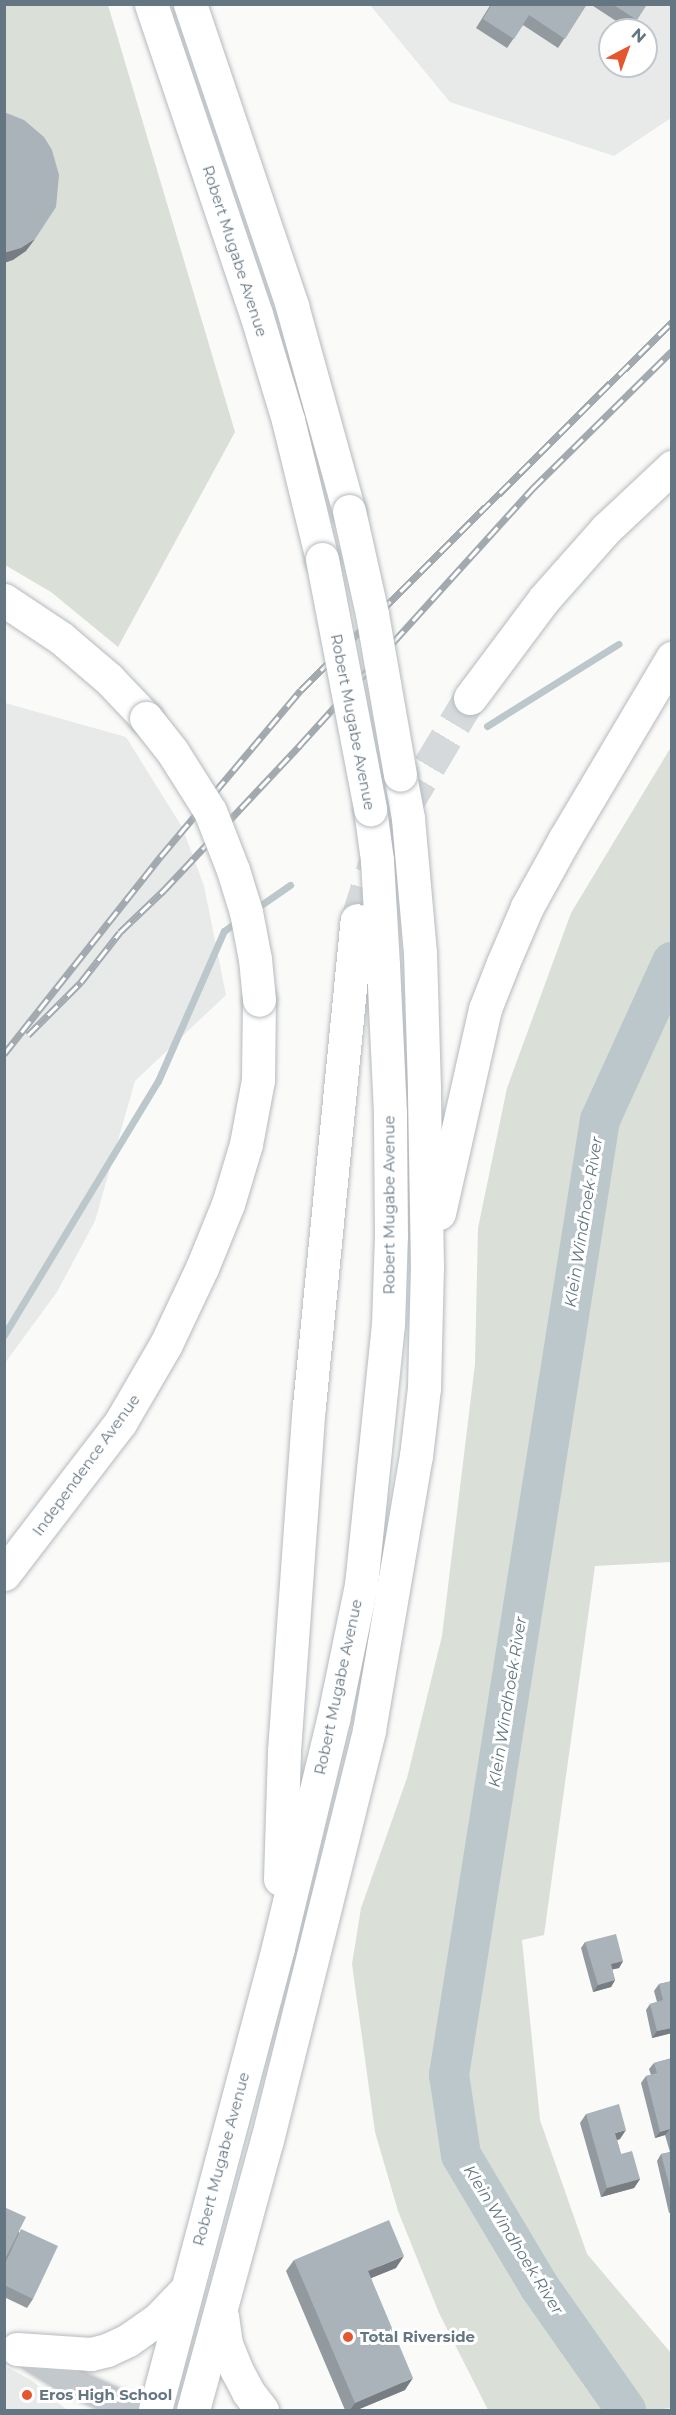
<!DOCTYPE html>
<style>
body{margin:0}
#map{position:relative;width:676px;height:2415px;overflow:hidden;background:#fafaf8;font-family:Montserrat,sans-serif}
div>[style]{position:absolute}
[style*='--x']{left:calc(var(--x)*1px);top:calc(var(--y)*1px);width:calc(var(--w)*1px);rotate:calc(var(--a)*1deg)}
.built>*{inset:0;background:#e8e9e9}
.green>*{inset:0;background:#dadfd7}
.stream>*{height:7px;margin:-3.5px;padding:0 3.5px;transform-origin:3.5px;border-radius:3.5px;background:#bbc7cb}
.river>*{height:40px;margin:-20px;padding:0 20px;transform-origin:20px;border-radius:20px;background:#bbc7cb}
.major-tunnel>*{height:33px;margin-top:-16.5px;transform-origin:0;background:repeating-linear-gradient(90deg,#d5d9db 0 33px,transparent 0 49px)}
.roads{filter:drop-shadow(0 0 2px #b5babe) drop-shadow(0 0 2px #b5babe)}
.minor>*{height:26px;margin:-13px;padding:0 13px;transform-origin:13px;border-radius:13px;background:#c3c8cc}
.major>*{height:33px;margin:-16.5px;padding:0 16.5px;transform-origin:16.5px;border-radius:16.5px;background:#fff}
.rail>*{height:7px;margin-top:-3.5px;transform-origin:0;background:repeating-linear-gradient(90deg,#fff 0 14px,#a2aab0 0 28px);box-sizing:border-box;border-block:2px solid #a2aab0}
.bridges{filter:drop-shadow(0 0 2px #b5babe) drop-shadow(0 0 2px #b5babe)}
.major-bridge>*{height:33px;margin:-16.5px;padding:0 16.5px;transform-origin:16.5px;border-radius:16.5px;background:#fff}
.wall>*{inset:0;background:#929a9f}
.shaded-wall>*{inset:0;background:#777d82}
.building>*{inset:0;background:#aab3b9}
.dots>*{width:16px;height:16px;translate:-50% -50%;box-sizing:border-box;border:3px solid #fff;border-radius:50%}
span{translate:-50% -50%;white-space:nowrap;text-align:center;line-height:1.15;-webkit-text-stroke:6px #fff;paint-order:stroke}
.street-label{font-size:15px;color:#657683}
.poi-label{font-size:15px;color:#657683;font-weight:700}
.left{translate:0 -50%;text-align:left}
.water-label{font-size:16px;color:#60757c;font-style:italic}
.frame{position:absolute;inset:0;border:6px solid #657683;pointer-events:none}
.north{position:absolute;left:598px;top:18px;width:60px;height:60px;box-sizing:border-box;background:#fff;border:2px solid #c1c8cd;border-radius:50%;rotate:41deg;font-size:16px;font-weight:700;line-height:24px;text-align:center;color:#657683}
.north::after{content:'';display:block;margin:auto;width:21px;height:27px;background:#e4572e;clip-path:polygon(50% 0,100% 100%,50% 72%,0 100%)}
</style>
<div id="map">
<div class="built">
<i style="clip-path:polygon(evenodd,370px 5px,671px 5px,671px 118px,614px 156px,450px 102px,370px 5px,610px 30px,646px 30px,646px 66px,610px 66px,610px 30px)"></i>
<i style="clip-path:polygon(5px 703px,126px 737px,182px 827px,204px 886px,226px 995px,135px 1081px,95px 1221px,57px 1292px,5px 1363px)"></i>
<i style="clip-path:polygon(5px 2366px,31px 2380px,67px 2410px,5px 2410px)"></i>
</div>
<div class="green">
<i style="clip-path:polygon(5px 5px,108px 5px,235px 432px,118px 647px,51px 592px,5px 565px)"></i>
<i style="clip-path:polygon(671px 747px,671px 1562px,595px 1566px,544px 1935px,522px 1940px,540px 2120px,587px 2254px,671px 2353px,671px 2408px,654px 2410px,488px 2410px,439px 2313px,398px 2211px,375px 2132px,352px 1964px,361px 1908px,407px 1778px,442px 1636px,475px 1364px,478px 1228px,507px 1088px,571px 913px)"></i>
</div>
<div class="stream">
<i style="--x:487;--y:726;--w:155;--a:-32"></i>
<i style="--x:254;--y:910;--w:44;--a:-34.8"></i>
<i style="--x:4;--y:1335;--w:297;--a:-58.8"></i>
<i style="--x:158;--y:1081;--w:164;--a:-66.3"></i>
<i style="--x:224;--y:931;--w:17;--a:-36"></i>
</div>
<div class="river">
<i style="--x:626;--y:2410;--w:151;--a:-125.1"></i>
<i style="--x:539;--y:2286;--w:152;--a:-120.8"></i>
<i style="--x:461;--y:2155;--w:81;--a:-98.5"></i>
<i style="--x:449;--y:2075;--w:967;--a:-81.02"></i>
<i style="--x:600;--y:1120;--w:174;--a:-65.5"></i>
</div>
<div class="major-tunnel">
<i style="--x:357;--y:920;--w:73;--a:-72.6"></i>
<i style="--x:379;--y:850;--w:177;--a:-59.1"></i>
</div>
<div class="roads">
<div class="minor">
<i style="--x:17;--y:2349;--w:63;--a:31.4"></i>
<i style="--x:71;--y:2382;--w:69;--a:24"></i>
</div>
<div class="major">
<i style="--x:151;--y:4;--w:327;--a:71.3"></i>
<i style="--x:256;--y:314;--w:111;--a:73.2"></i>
<i style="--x:288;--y:420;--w:143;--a:76.3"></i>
<i style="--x:190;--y:4;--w:319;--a:71.3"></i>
<i style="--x:292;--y:306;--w:213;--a:74.5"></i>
<i style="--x:4;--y:600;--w:69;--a:33.7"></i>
<i style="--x:61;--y:638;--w:63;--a:40.5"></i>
<i style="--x:109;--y:679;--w:54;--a:46.5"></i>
<i style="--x:470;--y:698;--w:124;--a:-53.2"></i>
<i style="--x:544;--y:599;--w:94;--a:-48.5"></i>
<i style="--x:606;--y:529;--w:91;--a:-43.2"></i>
<i style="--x:439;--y:1213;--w:209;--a:-77.3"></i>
<i style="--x:485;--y:1009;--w:49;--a:-68.6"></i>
<i style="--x:503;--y:963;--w:61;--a:-66.8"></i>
<i style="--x:527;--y:907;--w:77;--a:-61.1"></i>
<i style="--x:564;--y:840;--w:212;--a:-59.3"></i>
<i style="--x:4;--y:1574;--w:190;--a:-52.5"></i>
<i style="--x:120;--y:1423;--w:91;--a:-59.8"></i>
<i style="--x:166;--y:1344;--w:84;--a:-64.7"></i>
<i style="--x:202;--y:1268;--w:69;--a:-67.9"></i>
<i style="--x:228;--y:1204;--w:63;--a:-73.3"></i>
<i style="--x:246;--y:1144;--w:65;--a:-79.4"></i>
<i style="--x:258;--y:1080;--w:80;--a:-89.3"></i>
<i style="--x:280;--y:1879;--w:128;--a:-88.2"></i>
<i style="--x:284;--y:1751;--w:346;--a:-85.9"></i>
<i style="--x:309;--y:1406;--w:488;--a:-84.4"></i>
<i style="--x:222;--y:2316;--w:28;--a:82"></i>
<i style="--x:226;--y:2344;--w:27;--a:68"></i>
<i style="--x:236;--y:2369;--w:26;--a:62"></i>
<i style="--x:248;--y:2392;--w:23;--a:52"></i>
<i style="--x:17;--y:2349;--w:74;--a:3.9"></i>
<i style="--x:91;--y:2354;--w:16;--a:-14"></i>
<i style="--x:107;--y:2350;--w:23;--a:-25"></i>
<i style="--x:128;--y:2340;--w:35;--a:-35"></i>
<i style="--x:157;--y:2320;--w:40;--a:-46"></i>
<i style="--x:155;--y:2410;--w:479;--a:-75.1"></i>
<i style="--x:278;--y:1947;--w:234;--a:-76.4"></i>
<i style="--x:333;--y:1720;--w:138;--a:-78.3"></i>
<i style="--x:361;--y:1585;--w:261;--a:-84.1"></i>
<i style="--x:388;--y:1325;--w:89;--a:-88.1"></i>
<i style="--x:391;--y:1236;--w:123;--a:-90.5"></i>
<i style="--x:390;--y:1113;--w:148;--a:-92.7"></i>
<i style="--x:383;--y:965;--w:105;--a:-93.3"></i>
<i style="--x:377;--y:860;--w:51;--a:-97.8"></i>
<i style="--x:193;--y:2410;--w:280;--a:-74.7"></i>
<i style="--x:267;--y:2140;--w:422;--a:-76"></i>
<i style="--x:369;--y:1730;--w:278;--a:-80.3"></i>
<i style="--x:416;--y:1456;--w:68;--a:-83.3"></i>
<i style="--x:424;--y:1388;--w:121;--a:-88.6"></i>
<i style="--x:427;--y:1267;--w:179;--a:-91"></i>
<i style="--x:424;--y:1088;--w:135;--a:-91.7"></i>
<i style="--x:420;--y:953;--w:136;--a:-95.1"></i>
<i style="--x:408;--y:818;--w:44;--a:-100.5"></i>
</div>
</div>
<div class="rail">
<i style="--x:28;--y:1035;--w:75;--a:-45"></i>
<i style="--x:81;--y:982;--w:63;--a:-52"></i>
<i style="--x:120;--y:932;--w:61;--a:-43.7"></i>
<i style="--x:164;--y:890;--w:199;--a:-46.8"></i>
<i style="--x:300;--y:745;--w:347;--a:-47.8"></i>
<i style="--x:533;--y:488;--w:195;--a:-44.6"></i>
<i style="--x:4;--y:1054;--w:253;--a:-51.6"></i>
<i style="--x:161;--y:856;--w:217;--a:-49.9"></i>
<i style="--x:301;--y:690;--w:523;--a:-44.77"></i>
</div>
<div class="bridges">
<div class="major-bridge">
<i style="--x:349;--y:511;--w:106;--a:77.4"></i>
<i style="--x:372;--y:614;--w:163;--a:80.1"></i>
<i style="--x:322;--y:559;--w:255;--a:79.1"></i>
<i style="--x:146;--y:718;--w:42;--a:51.8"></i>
<i style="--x:172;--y:751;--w:71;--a:57.7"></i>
<i style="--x:210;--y:811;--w:63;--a:68.7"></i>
<i style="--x:233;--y:870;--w:44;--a:72.8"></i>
<i style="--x:246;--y:912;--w:48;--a:79.2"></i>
<i style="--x:255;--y:959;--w:41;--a:84.4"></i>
</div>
</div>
<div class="wall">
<i style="clip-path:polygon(491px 4px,587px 4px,558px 48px,523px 25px,507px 48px,476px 28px)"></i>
<i style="clip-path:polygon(590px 4px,647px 4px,630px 30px)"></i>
<i style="clip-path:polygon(585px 1942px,623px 1961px,619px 1968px,612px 1969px,615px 1980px,611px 1987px,593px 1992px,581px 1948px)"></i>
<i style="clip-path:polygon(672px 1981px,672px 2033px,652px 2038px,646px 2010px,650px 2004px,657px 2002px,654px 1991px,659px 1984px)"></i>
<i style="clip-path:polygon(672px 2058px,672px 2212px,669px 2213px,657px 2161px,661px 2154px,670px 2152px,665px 2135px,655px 2138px,641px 2083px,646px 2076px,651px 2075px,649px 2069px,654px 2063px)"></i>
<i style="clip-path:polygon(586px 2114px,620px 2139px,617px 2140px,621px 2154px,640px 2179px,634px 2188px,601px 2197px,580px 2123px)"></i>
<i style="clip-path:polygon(4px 2207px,19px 2232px,33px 2299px,27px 2308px,4px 2297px)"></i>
<i style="clip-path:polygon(294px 2260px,396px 2268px,371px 2278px,405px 2390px,357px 2410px,345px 2410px,286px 2271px)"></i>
</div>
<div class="shaded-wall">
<i style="clip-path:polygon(35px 239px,26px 251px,13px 260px,4px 263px,4px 253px)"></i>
<i style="clip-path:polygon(623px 1961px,619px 1968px,606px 1971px,611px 1964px)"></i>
<i style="clip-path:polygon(615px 1980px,611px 1987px,593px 1992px,598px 1985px)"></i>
<i style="clip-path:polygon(672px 2028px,672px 2033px,652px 2038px,657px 2031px)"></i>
<i style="clip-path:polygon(670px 2129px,665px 2135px,655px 2138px,660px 2132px)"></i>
<i style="clip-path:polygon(626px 2130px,620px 2139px,609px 2143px,615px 2133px)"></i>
<i style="clip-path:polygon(640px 2179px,634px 2188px,601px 2197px,607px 2188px)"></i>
<i style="clip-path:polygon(404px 2256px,396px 2268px,359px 2283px,368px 2271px)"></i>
<i style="clip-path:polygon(413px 2378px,405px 2390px,357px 2410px,350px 2410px,355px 2403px)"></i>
</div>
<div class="building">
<i style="clip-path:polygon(492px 4px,587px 4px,565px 39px,529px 15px,514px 39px,483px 19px)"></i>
<i style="clip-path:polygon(612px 4px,647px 4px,637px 20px)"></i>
<i style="clip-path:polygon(4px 112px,24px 120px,44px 137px,52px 150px,59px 175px,56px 207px,35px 239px,21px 248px,4px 253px)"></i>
<i style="clip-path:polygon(616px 1934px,623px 1961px,611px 1964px,615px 1980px,598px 1985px,585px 1942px)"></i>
<i style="clip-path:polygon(672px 1981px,672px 2028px,657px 2031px,650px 2004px,663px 2000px,659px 1984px)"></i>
<i style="clip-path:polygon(672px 2058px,672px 2135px,670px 2129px,660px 2132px,646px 2076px,657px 2073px,654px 2063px)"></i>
<i style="clip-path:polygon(619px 2104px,626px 2130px,615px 2133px,621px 2154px,632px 2151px,640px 2179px,607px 2188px,586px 2114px)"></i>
<i style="clip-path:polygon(672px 2152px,672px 2196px,661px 2154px)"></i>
<i style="clip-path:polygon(4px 2207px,26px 2217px,4px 2261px)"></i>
<i style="clip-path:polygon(389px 2220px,404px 2256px,368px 2271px,413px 2378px,355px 2403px,294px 2260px)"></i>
<i style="clip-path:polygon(21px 2229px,58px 2246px,33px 2299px,4px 2285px,4px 2266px)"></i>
</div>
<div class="dots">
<i style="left:348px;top:2337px;background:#e4572e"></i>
<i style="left:27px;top:2395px;background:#e4572e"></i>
</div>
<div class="street-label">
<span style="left:235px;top:251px;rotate:72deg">Robert Mugabe Avenue</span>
<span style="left:353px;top:722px;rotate:79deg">Robert Mugabe Avenue</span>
<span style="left:389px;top:1205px;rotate:-90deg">Robert Mugabe Avenue</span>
<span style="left:86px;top:1465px;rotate:-54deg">Independence Avenue</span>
<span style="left:338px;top:1687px;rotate:-78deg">Robert Mugabe Avenue</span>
<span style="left:221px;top:2159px;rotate:-75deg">Robert Mugabe Avenue</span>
</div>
<div class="poi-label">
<span class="left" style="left:360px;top:2337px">Total Riverside</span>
<span class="left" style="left:39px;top:2395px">Eros High School</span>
</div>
<div class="water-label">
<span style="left:584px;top:1222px;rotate:-81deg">Klein Windhoek River</span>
<span style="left:508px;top:1702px;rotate:-81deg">Klein Windhoek River</span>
<span style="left:513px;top:2240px;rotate:58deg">Klein Windhoek River</span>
</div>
<div class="frame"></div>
<div class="north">N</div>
</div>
